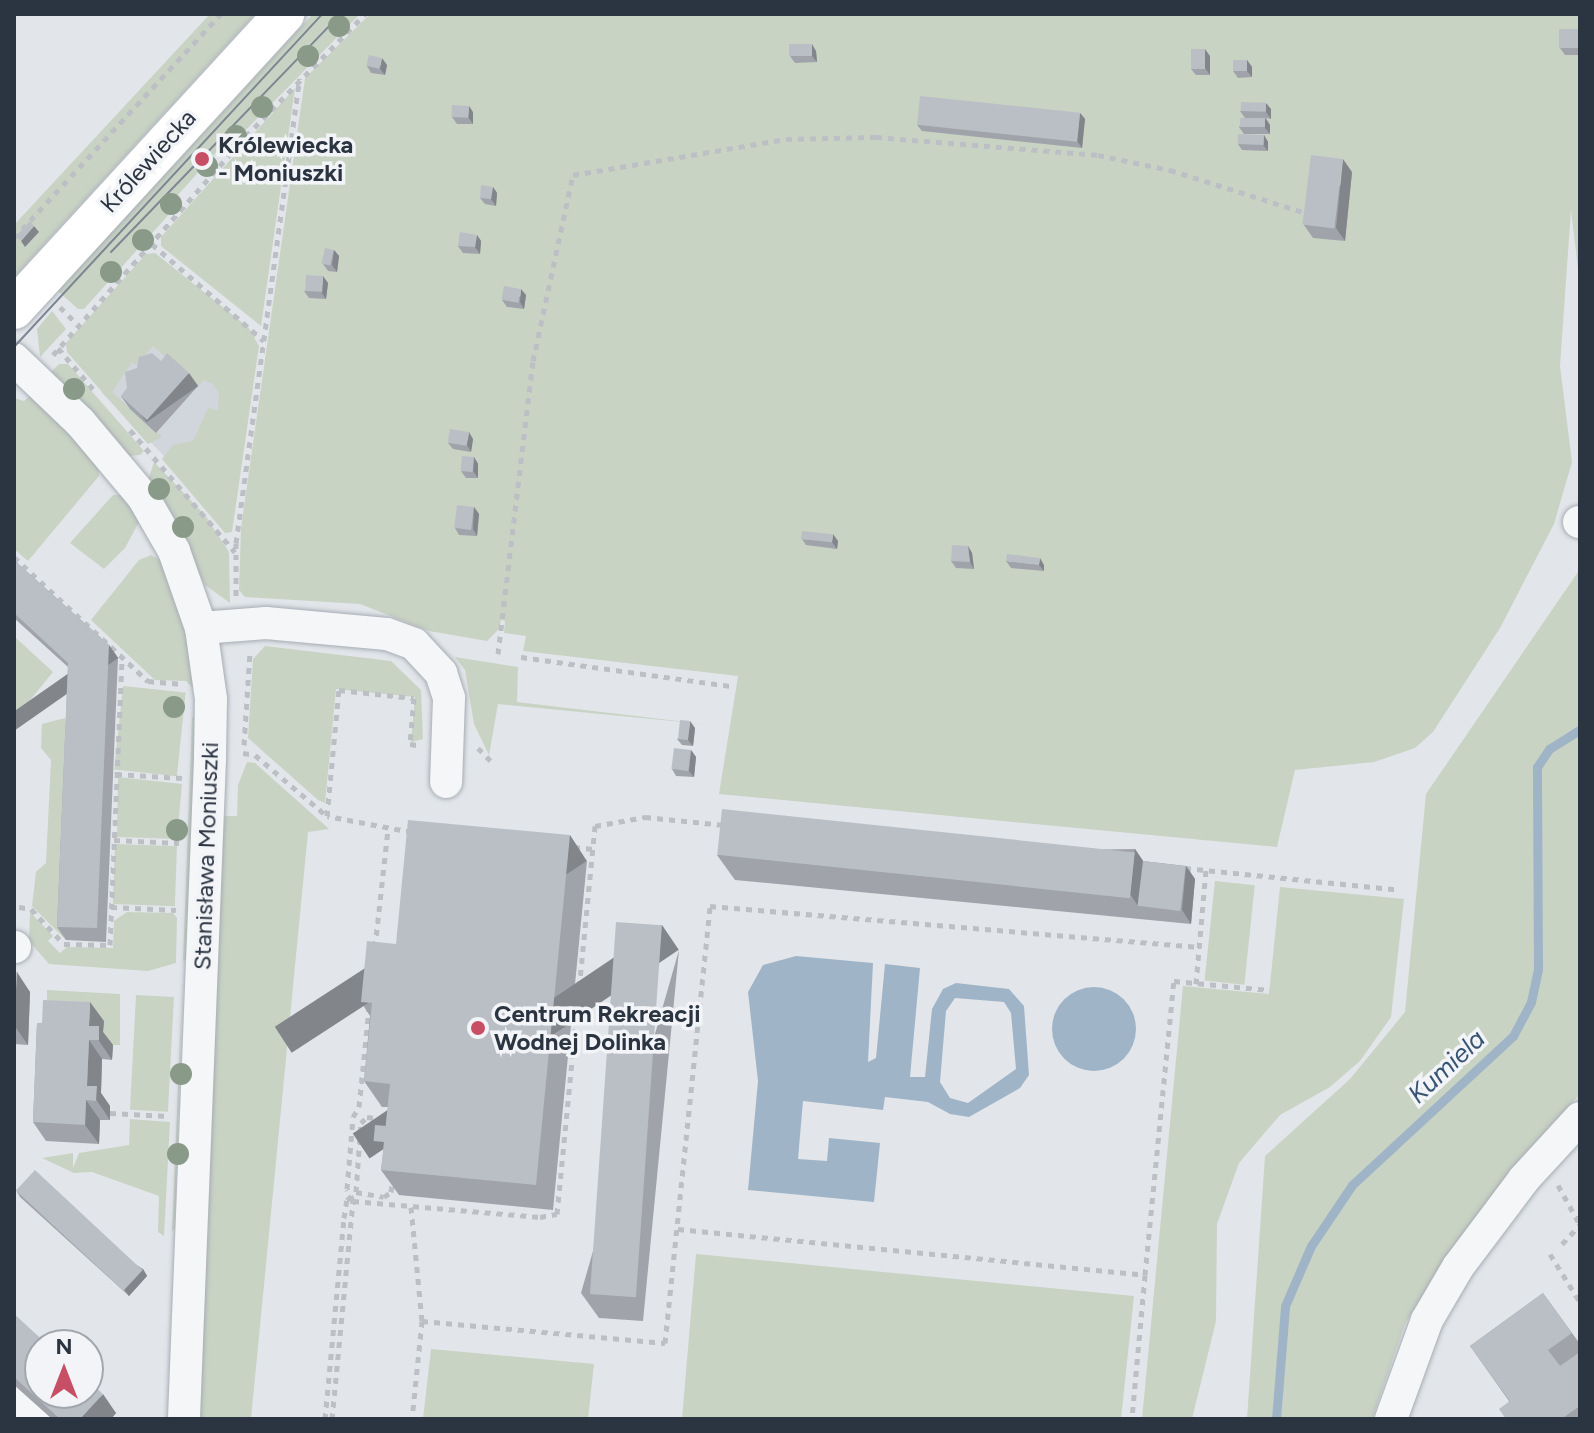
<!DOCTYPE html>
<meta charset="utf-8">
<style>
body{margin:0}
#map{position:relative;width:1594px;height:1433px;overflow:hidden;background:#e2e6ea;font-family:Figtree,sans-serif}
div>[style]{position:absolute}
[style*='--x']{left:calc(var(--x)*1px);top:calc(var(--y)*1px);width:calc(var(--w)*1px);rotate:calc(var(--a)*1deg)}
.built>*{inset:0;background:#d1d5dc}
.green>*{inset:0;background:#c8d3c4;transform-origin:0 0}
.water>*{inset:0;background:#a0b4c8}
.round{border-radius:50%}
.stream>*{height:9px;margin:-4.5px;padding:0 4.5px;transform-origin:4.5px;border-radius:4.5px;background:#a0b4c8}
.path>*{height:5px;margin-top:-2.5px;transform-origin:0;background:repeating-linear-gradient(90deg,#bcc0c5 0 6px,transparent 0 12px)}
.roads{filter:drop-shadow(0 0 2px #a7adb4) drop-shadow(0 0 2px #a7adb4)}
.minor>*{height:32px;margin:-16px;padding:0 16px;transform-origin:16px;border-radius:16px;background:#f5f6f8}
.major>*{height:40px;margin:-20px;padding:0 20px;transform-origin:20px;border-radius:20px;background:#fff}
.tram>*{height:2px;margin:-1px;padding:0 1px;transform-origin:1px;border-radius:1px;background:#7d8693}
.trees>*{width:22px;height:22px;margin:-11px;border-radius:50%;background:#899a89}
.wall>*{inset:0;background:#a0a4aa}
.shaded-wall>*{inset:0;background:#82868b;transform-origin:0 0}
.building>*{inset:0;background:#babfc6;transform-origin:0 0}
.dots>*{width:22px;height:22px;translate:-50% -50%;box-sizing:border-box;border:4px solid #f2f4f7;border-radius:50%}
span{translate:-50% -50%;white-space:nowrap;text-align:center;line-height:1.15;-webkit-text-stroke:7px #f2f4f7;paint-order:stroke}
.poi-label{font-size:24px;color:#2b3441;font-weight:700}
.left{translate:0 -50%;text-align:left}
.street-label{font-size:24px;color:#2b3441}
.water-label{font-size:26px;color:#385473;font-style:italic}
.frame{position:absolute;inset:0;border:16px solid #2b3441;pointer-events:none}
.north{position:absolute;left:24px;top:1329px;width:80px;height:80px;box-sizing:border-box;background:#f2f4f7;border:2px solid #a2a7ae;border-radius:50%;rotate:0deg;font-size:22px;font-weight:700;line-height:32px;text-align:center;color:#2b3441}
.north::after{content:'';display:block;margin:auto;width:28px;height:36px;background:#c74f65;clip-path:polygon(50% 0,100% 100%,50% 72%,0 100%)}
</style>
<div id="map">
<div class="built">
<i style="clip-path:polygon(158px 320px,230px 392px,180px 472px,101px 392px)"></i>
</div>
<div class="green">
<i style="clip-path:polygon(210px 14px,255px 14px,14px 277px,14px 225px)"></i>
<i style="clip-path:polygon(313px 14px,360px 14px,235px 141px,230px 137px,176px 197px,181px 201px,84px 309px,78px 309px,58px 291px)"></i>
<i style="clip-path:polygon(370px 14px,1580px 14px,1580px 285px,1571px 210px,1560px 366px,1572px 462px,1554px 524px,1500px 628px,1433px 732px,1415px 748px,1374px 762px,1295px 770px,1277px 847px,719px 794px,738px 676px,523px 651px,526px 636px,504px 633px,505px 621px,501px 620px,499px 629px,487px 641px,429px 631px,360px 604px,245px 597px,239px 590px,241px 528px,305px 78px)"></i>
<i style="clip-path:polygon(295px 88px,261px 326px,161px 246px,161px 237px)"></i>
<i style="clip-path:polygon(155px 253px,249px 328px,259px 346px,232px 532px,225px 533px,162px 459px,173px 445px,193px 441px,208px 408px,218px 410px,219px 393px,213px 384px,204px 380px,198px 386px,153px 346px,136px 365px,132px 362px,112px 392px,162px 437px,148px 444px,67px 352px,66px 343px,146px 254px)"></i>
<i style="clip-path:polygon(52px 311px,66px 329px,40px 357px,37px 329px)"></i>
<i style="clip-path:polygon(59px 364px,68px 364px,144px 451px,140px 455px,128px 456px,51px 372px)"></i>
<i style="clip-path:polygon(31px 395px,58px 418px,99px 469px,99px 476px,28px 561px,14px 549px,14px 398px,24px 401px)"></i>
<i style="clip-path:polygon(154px 462px,205px 515px,229px 552px,230px 603px,205px 585px,148px 481px)"></i>
<i style="clip-path:polygon(113px 495px,126px 495px,140px 520px,125px 548px,104px 569px,70px 543px)"></i>
<i style="clip-path:polygon(151px 555px,165px 563px,185px 620px,197px 692px,186px 681px,155px 680px,91px 620px,139px 560px)"></i>
<i style="clip-path:polygon(1580px 569px,1580px 1094px,1516px 1164px,1445px 1258px,1405px 1324px,1372px 1419px,1247px 1419px,1265px 1156px,1350px 1079px,1405px 1012px,1426px 794px)"></i>
<i style="clip-path:polygon(16px 638px,53px 672px,14px 720px,14px 641px)"></i>
<i style="clip-path:polygon(265px 646px,391px 661px,421px 690px,423px 739px,411px 742px,415px 697px,336px 689px,325px 803px,318px 800px,248px 738px,253px 659px)"></i>
<i style="clip-path:polygon(455px 657px,518px 667px,517px 702px,703px 724px,498px 704px,489px 755px,474px 724px,465px 670px)"></i>
<i style="left:123px;top:686px;width:63px;height:84px;rotate:6deg"></i>
<i style="clip-path:polygon(198px 713px,186px 959px,183px 961px,192px 718px)"></i>
<i style="clip-path:polygon(65px 718px,65px 723px,75px 723px,66px 940px,32px 906px,36px 872px,46px 863px,51px 760px,41px 748px,42px 724px)"></i>
<i style="clip-path:polygon(247px 762px,255px 763px,329px 829px,308px 832px,251px 1419px,196px 1419px,220px 816px,237px 816px,238px 785px)"></i>
<i style="clip-path:polygon(118px 777px,182px 784px,177px 839px,117px 837px)"></i>
<i style="left:115px;top:844px;width:62px;height:60px;rotate:2deg"></i>
<i style="left:1215px;top:881px;width:40px;height:100px;rotate:6deg"></i>
<i style="clip-path:polygon(1280px 887px,1404px 899px,1391px 1017px,1360px 1061px,1330px 1087px,1280px 1115px,1239px 1163px,1217px 1224px,1216px 1321px,1192px 1419px,1142px 1419px,1183px 986px,1269px 994px)"></i>
<i style="clip-path:polygon(30px 912px,53px 936px,48px 941px,60px 953px,67px 947px,113px 948px,114px 921px,127px 912px,173px 913px,177px 918px,176px 963px,148px 971px,49px 964px,29px 941px)"></i>
<i style="clip-path:polygon(47px 990px,120px 994px,120px 1045px,103px 1045px,47px 1018px)"></i>
<i style="clip-path:polygon(182px 992px,175px 1228px,172px 1232px)"></i>
<i style="left:136px;top:995px;width:38px;height:115px;rotate:3deg"></i>
<i style="clip-path:polygon(130px 1119px,170px 1122px,164px 1236px,158px 1232px,159px 1196px,92px 1172px,74px 1173px,42px 1158px,73px 1153px,73px 1168px,79px 1153px,129px 1145px)"></i>
<i style="clip-path:polygon(696px 1254px,1134px 1296px,1121px 1419px,682px 1419px)"></i>
<i style="clip-path:polygon(431px 1349px,594px 1364px,588px 1419px,423px 1419px)"></i>
</div>
<div class="water">
<i style="clip-path:polygon(evenodd,796px 956px,873px 963px,868px 1062px,876px 1058px,885px 964px,920px 968px,910px 1077px,925px 1077px,932px 1009px,943px 989px,956px 983px,1009px 989px,1024px 1006px,1029px 1075px,1020px 1088px,969px 1117px,950px 1114px,928px 1102px,885px 1097px,883px 1110px,803px 1101px,798px 1159px,827px 1161px,829px 1138px,880px 1143px,874px 1202px,748px 1190px,758px 1081px,748px 992px,763px 965px,796px 956px,955px 998px,1004px 1002px,1011px 1013px,1016px 1069px,968px 1103px,950px 1098px,940px 1082px,946px 1011px,955px 998px)"></i>
<i class="round" style="left:1052px;top:987px;width:84px;height:84px"></i>
</div>
<div class="stream">
<i style="--x:1276;--y:1419;--w:113;--a:-85.4"></i>
<i style="--x:1285;--y:1306;--w:65;--a:-66.6"></i>
<i style="--x:1311;--y:1246;--w:73;--a:-56.1"></i>
<i style="--x:1352;--y:1185;--w:219;--a:-42.8"></i>
<i style="--x:1513;--y:1036;--w:38;--a:-62"></i>
<i style="--x:1531;--y:1002;--w:34;--a:-78"></i>
<i style="--x:1538;--y:969;--w:202;--a:-90.3"></i>
<i style="--x:1537;--y:767;--w:22;--a:-56"></i>
<i style="--x:1549;--y:749;--w:36;--a:-32"></i>
</div>
<div class="path">
<i style="--x:14;--y:238;--w:305;--a:-47.3"></i>
<i style="--x:152;--y:244;--w:148;--a:40.9"></i>
<i style="--x:60;--y:307;--w:23;--a:45"></i>
<i style="--x:58;--y:348;--w:55;--a:49.4"></i>
<i style="--x:53;--y:355;--w:292;--a:-48.6"></i>
<i style="--x:246;--y:136;--w:170;--a:-45.7"></i>
<i style="--x:130;--y:430;--w:161;--a:49.3"></i>
<i style="--x:14;--y:557;--w:183;--a:42.8"></i>
<i style="--x:148;--y:681;--w:32;--a:5"></i>
<i style="--x:236;--y:596;--w:53;--a:-90"></i>
<i style="--x:236;--y:543;--w:469;--a:-82.2"></i>
<i style="--x:498;--y:654;--w:295;--a:-83.2"></i>
<i style="--x:533;--y:361;--w:190;--a:-77.9"></i>
<i style="--x:573;--y:175;--w:216;--a:-9.6"></i>
<i style="--x:786;--y:139;--w:90;--a:-1.3"></i>
<i style="--x:876;--y:137;--w:223;--a:4.6"></i>
<i style="--x:1098;--y:155;--w:74;--a:11.8"></i>
<i style="--x:1170;--y:170;--w:139;--a:17.5"></i>
<i style="--x:521;--y:657;--w:212;--a:7.9"></i>
<i style="--x:244;--y:745;--w:93;--a:-86.3"></i>
<i style="--x:478;--y:748;--w:18;--a:45"></i>
<i style="--x:243;--y:753;--w:12;--a:9"></i>
<i style="--x:255;--y:755;--w:94;--a:40.3"></i>
<i style="--x:116;--y:774;--w:66;--a:3.5"></i>
<i style="--x:412;--y:832;--w:86;--a:-169.3"></i>
<i style="--x:327;--y:816;--w:127;--a:-84.6"></i>
<i style="--x:339;--y:690;--w:75;--a:6.1"></i>
<i style="--x:414;--y:698;--w:46;--a:95"></i>
<i style="--x:410;--y:744;--w:7;--a:8"></i>
<i style="--x:114;--y:840;--w:65;--a:2.6"></i>
<i style="--x:574;--y:847;--w:19;--a:6"></i>
<i style="--x:1185;--y:868;--w:216;--a:5.8"></i>
<i style="--x:19;--y:907;--w:12;--a:9"></i>
<i style="--x:31;--y:909;--w:48;--a:46.7"></i>
<i style="--x:64;--y:944;--w:46;--a:1.2"></i>
<i style="--x:110;--y:945;--w:288;--a:-87.6"></i>
<i style="--x:111;--y:907;--w:65;--a:2.6"></i>
<i style="--x:375;--y:947;--w:119;--a:-83.7"></i>
<i style="--x:1196;--y:984;--w:114;--a:-85"></i>
<i style="--x:110;--y:1113;--w:58;--a:3"></i>
<i style="--x:1558;--y:1185;--w:46;--a:61.2"></i>
<i style="--x:356;--y:1192;--w:28;--a:10"></i>
<i style="--x:384;--y:1197;--w:9;--a:-36"></i>
<i style="--x:391;--y:1192;--w:12;--a:-81"></i>
<i style="--x:353;--y:1201;--w:188;--a:4.9"></i>
<i style="--x:540;--y:1217;--w:17;--a:-10"></i>
<i style="--x:557;--y:1214;--w:390;--a:-84.4"></i>
<i style="--x:595;--y:826;--w:51;--a:-10.2"></i>
<i style="--x:645;--y:817;--w:80;--a:5.7"></i>
<i style="--x:411;--y:1207;--w:115;--a:84.5"></i>
<i style="--x:422;--y:1321;--w:99;--a:95.8"></i>
<i style="--x:678;--y:1229;--w:469;--a:5.6"></i>
<i style="--x:1145;--y:1275;--w:145;--a:95.2"></i>
<i style="--x:1562;--y:1244;--w:26;--a:-47"></i>
<i style="--x:1550;--y:1254;--w:57;--a:58"></i>
<i style="--x:1145;--y:1275;--w:295;--a:-84.4"></i>
<i style="--x:1174;--y:981;--w:96;--a:5.4"></i>
<i style="--x:422;--y:1321;--w:244;--a:5.2"></i>
<i style="--x:665;--y:1343;--w:439;--a:-84.1"></i>
<i style="--x:710;--y:906;--w:491;--a:4.8"></i>
<i style="--x:325;--y:1419;--w:202;--a:-84.6"></i>
<i style="--x:344;--y:1218;--w:18;--a:-81"></i>
<i style="--x:347;--y:1200;--w:12;--a:-42"></i>
<i style="--x:356;--y:1192;--w:69;--a:-85.9"></i>
<i style="--x:361;--y:1123;--w:8;--a:-45"></i>
<i style="--x:367;--y:1117;--w:25;--a:7"></i>
<i style="--x:332;--y:1419;--w:219;--a:-84.5"></i>
<i style="--x:353;--y:1201;--w:13;--a:-117"></i>
<i style="--x:347;--y:1189;--w:72;--a:-85.2"></i>
<i style="--x:353;--y:1117;--w:12;--a:-59"></i>
<i style="--x:359;--y:1107;--w:99;--a:-84.2"></i>
</div>
<div class="roads">
<div class="minor">
<i style="--x:14;--y:359;--w:91;--a:43.7"></i>
<i style="--x:80;--y:422;--w:98;--a:50"></i>
<i style="--x:143;--y:497;--w:62;--a:60.1"></i>
<i style="--x:174;--y:551;--w:82;--a:70.7"></i>
<i style="--x:201;--y:628;--w:72;--a:82"></i>
<i style="--x:211;--y:699;--w:60;--a:91"></i>
<i style="--x:210;--y:759;--w:661;--a:92.26"></i>
<i style="--x:1579;--y:522;--w:1;--a:0"></i>
<i style="--x:201;--y:628;--w:65;--a:-4.4"></i>
<i style="--x:266;--y:623;--w:121;--a:5.2"></i>
<i style="--x:387;--y:634;--w:29;--a:20"></i>
<i style="--x:414;--y:644;--w:40;--a:47"></i>
<i style="--x:441;--y:673;--w:26;--a:72"></i>
<i style="--x:449;--y:698;--w:84;--a:92"></i>
<i style="--x:14;--y:947;--w:1;--a:0"></i>
<i style="--x:14;--y:1401;--w:28;--a:41"></i>
<i style="--x:1391;--y:1419;--w:105;--a:-70"></i>
<i style="--x:1427;--y:1320;--w:61;--a:-59.7"></i>
<i style="--x:1458;--y:1267;--w:110;--a:-53.1"></i>
<i style="--x:1524;--y:1179;--w:83;--a:-47.4"></i>
</div>
<div class="major">
<i style="--x:14;--y:309;--w:400;--a:-47.5"></i>
</div>
</div>
<div class="tram">
<i style="--x:111;--y:252;--w:331;--a:-46"></i>
<i style="--x:14;--y:347;--w:454;--a:-47.2"></i>
</div>
<div class="trees">
<i style="left:339px;top:26px"></i>
<i style="left:308px;top:56px"></i>
<i style="left:262px;top:107px"></i>
<i style="left:236px;top:136px"></i>
<i style="left:207px;top:166px"></i>
<i style="left:171px;top:204px"></i>
<i style="left:143px;top:240px"></i>
<i style="left:111px;top:272px"></i>
<i style="left:74px;top:389px"></i>
<i style="left:159px;top:489px"></i>
<i style="left:183px;top:527px"></i>
<i style="left:174px;top:707px"></i>
<i style="left:177px;top:830px"></i>
<i style="left:181px;top:1074px"></i>
<i style="left:178px;top:1154px"></i>
</div>
<div class="wall">
<i style="clip-path:polygon(1580px 29px,1580px 55px,1565px 55px,1560px 48px)"></i>
<i style="clip-path:polygon(816px 51px,817px 62px,795px 63px,790px 56px)"></i>
<i style="clip-path:polygon(1210px 56px,1210px 75px,1196px 75px,1191px 69px)"></i>
<i style="clip-path:polygon(1247px 60px,1252px 67px,1252px 77px,1238px 78px,1233px 71px)"></i>
<i style="clip-path:polygon(387px 65px,385px 75px,371px 73px,367px 66px)"></i>
<i style="clip-path:polygon(1271px 109px,1271px 119px,1266px 118px,1270px 125px,1270px 134px,1244px 134px,1239px 127px,1245px 118px,1240px 111px)"></i>
<i style="clip-path:polygon(473px 112px,473px 124px,457px 124px,452px 117px)"></i>
<i style="clip-path:polygon(1080px 113px,1085px 119px,1082px 148px,922px 131px,917px 125px)"></i>
<i style="clip-path:polygon(1264px 135px,1268px 142px,1268px 151px,1242px 150px,1238px 144px)"></i>
<i style="clip-path:polygon(1352px 172px,1345px 241px,1313px 238px,1304px 225px)"></i>
<i style="clip-path:polygon(493px 187px,497px 193px,496px 206px,485px 204px,480px 198px)"></i>
<i style="clip-path:polygon(477px 235px,481px 241px,480px 254px,463px 253px,458px 246px)"></i>
<i style="clip-path:polygon(334px 250px,339px 256px,337px 272px,328px 271px,323px 264px)"></i>
<i style="clip-path:polygon(328px 283px,326px 299px,309px 298px,304px 291px)"></i>
<i style="clip-path:polygon(526px 295px,524px 309px,507px 307px,502px 300px)"></i>
<i style="clip-path:polygon(198px 386px,156px 433px,130px 409px,121px 396px)"></i>
<i style="clip-path:polygon(473px 439px,471px 452px,453px 449px,448px 443px)"></i>
<i style="clip-path:polygon(474px 457px,478px 464px,478px 478px,466px 478px,461px 471px)"></i>
<i style="clip-path:polygon(474px 507px,479px 514px,477px 536px,459px 535px,455px 528px)"></i>
<i style="clip-path:polygon(802px 539px,838px 541px,837px 549px,806px 545px)"></i>
<i style="clip-path:polygon(968px 546px,972px 553px,974px 569px,956px 568px,951px 561px)"></i>
<i style="clip-path:polygon(14px 560px,109px 645px,118px 658px,106px 942px,66px 940px,57px 927px,68px 667px,14px 618px)"></i>
<i style="clip-path:polygon(1006px 561px,1044px 565px,1044px 571px,1011px 568px)"></i>
<i style="clip-path:polygon(695px 728px,693px 746px,682px 745px,677px 739px)"></i>
<i style="clip-path:polygon(691px 750px,696px 757px,694px 777px,676px 776px,672px 769px)"></i>
<i style="clip-path:polygon(1135px 849px,1143px 861px,1186px 866px,1195px 879px,1191px 924px,735px 880px,717px 855px)"></i>
<i style="clip-path:polygon(587px 861px,553px 1210px,399px 1195px,381px 1170px,384px 1148px,379px 1148px,374px 1141px,386px 1126px,388px 1107px,382px 1107px,364px 1081px,370px 1016px,361px 1002px,396px 944px)"></i>
<i style="clip-path:polygon(679px 950px,643px 1321px,599px 1318px,581px 1293px)"></i>
<i style="clip-path:polygon(14px 972px,30px 992px,28px 1045px,14px 1044px)"></i>
<i style="clip-path:polygon(104px 1021px,103px 1032px,113px 1045px,112px 1060px,102px 1059px,101px 1093px,110px 1106px,110px 1120px,100px 1120px,99px 1144px,46px 1141px,33px 1122px,37px 1023px)"></i>
<i style="clip-path:polygon(16px 1190px,143px 1269px,147px 1276px,129px 1296px,20px 1197px)"></i>
<i style="clip-path:polygon(1543px 1293px,1580px 1344px,1580px 1419px,1506px 1419px,1509px 1401px,1470px 1346px)"></i>
<i style="clip-path:polygon(14px 1314px,116px 1413px,111px 1419px,52px 1419px,14px 1385px)"></i>
</div>
<div class="shaded-wall">
<i style="clip-path:polygon(812px 44px,816px 51px,817px 62px,812px 56px)"></i>
<i style="clip-path:polygon(1205px 49px,1210px 56px,1210px 75px,1205px 68px)"></i>
<i style="clip-path:polygon(382px 58px,387px 65px,385px 75px,380px 69px)"></i>
<i style="clip-path:polygon(1247px 60px,1252px 67px,1252px 77px,1247px 71px)"></i>
<i style="clip-path:polygon(1266px 103px,1271px 109px,1271px 119px,1266px 112px)"></i>
<i style="clip-path:polygon(469px 106px,473px 112px,473px 124px,468px 117px)"></i>
<i style="clip-path:polygon(1080px 113px,1085px 119px,1082px 148px,1077px 141px)"></i>
<i style="clip-path:polygon(1265px 118px,1270px 125px,1270px 134px,1265px 128px)"></i>
<i style="clip-path:polygon(1264px 135px,1268px 142px,1268px 151px,1263px 145px)"></i>
<i style="clip-path:polygon(1343px 159px,1352px 172px,1345px 241px,1336px 228px)"></i>
<i style="clip-path:polygon(493px 187px,497px 193px,496px 206px,491px 199px)"></i>
<i style="clip-path:polygon(34px 226px,39px 232px,25px 247px,21px 241px)"></i>
<i style="clip-path:polygon(477px 235px,481px 241px,480px 254px,475px 247px)"></i>
<i style="clip-path:polygon(334px 250px,339px 256px,337px 272px,332px 265px)"></i>
<i style="clip-path:polygon(323px 276px,328px 283px,326px 299px,322px 293px)"></i>
<i style="clip-path:polygon(521px 289px,526px 295px,524px 309px,520px 302px)"></i>
<i style="left:189px;top:373px;width:16px;height:63px;rotate:55deg"></i>
<i style="clip-path:polygon(469px 432px,473px 439px,471px 452px,467px 445px)"></i>
<i style="clip-path:polygon(474px 457px,478px 464px,478px 478px,473px 471px)"></i>
<i style="clip-path:polygon(474px 507px,479px 514px,477px 536px,473px 529px)"></i>
<i style="clip-path:polygon(833px 534px,838px 541px,837px 549px,832px 542px)"></i>
<i style="clip-path:polygon(968px 546px,972px 553px,974px 569px,970px 562px)"></i>
<i style="clip-path:polygon(1040px 558px,1044px 565px,1044px 571px,1039px 565px)"></i>
<i style="left:109px;top:645px;width:16px;height:283px;rotate:55deg"></i>
<i style="clip-path:polygon(690px 721px,695px 728px,693px 746px,688px 740px)"></i>
<i style="clip-path:polygon(691px 750px,696px 757px,694px 777px,689px 771px)"></i>
<i style="left:570px;top:835px;width:31px;height:352px;rotate:57deg"></i>
<i style="clip-path:polygon(1135px 849px,1152px 874px,1138px 906px,1130px 894px)"></i>
<i style="clip-path:polygon(1186px 866px,1195px 879px,1191px 924px,1182px 910px)"></i>
<i style="left:662px;top:925px;width:30px;height:373px;rotate:56deg"></i>
<i style="clip-path:polygon(17px 972px,30px 992px,28px 1045px,14px 1025px)"></i>
<i style="clip-path:polygon(90px 1002px,104px 1021px,103px 1032px,113px 1045px,112px 1060px,89px 1026px)"></i>
<i style="clip-path:polygon(89px 1040px,102px 1059px,101px 1093px,110px 1106px,110px 1120px,87px 1086px)"></i>
<i style="clip-path:polygon(86px 1100px,100px 1120px,99px 1144px,85px 1125px)"></i>
<i style="clip-path:polygon(143px 1269px,147px 1276px,129px 1296px,124px 1289px)"></i>
<i style="clip-path:polygon(103px 1394px,116px 1413px,111px 1419px,80px 1419px)"></i>
</div>
<div class="building">
<i style="left:1559px;top:29px;width:21px;height:19px"></i>
<i style="left:812px;top:44px;width:12px;height:23px;rotate:90deg"></i>
<i style="left:1191px;top:49px;width:14px;height:20px"></i>
<i style="left:369px;top:55px;width:13px;height:11px;rotate:13deg"></i>
<i style="left:1233px;top:60px;width:14px;height:11px"></i>
<i style="left:920px;top:96px;width:161px;height:29px;rotate:6deg"></i>
<i style="left:1241px;top:102px;width:25px;height:9px;rotate:2deg"></i>
<i style="left:452px;top:105px;width:17px;height:12px;rotate:3deg"></i>
<i style="left:1240px;top:118px;width:25px;height:9px"></i>
<i style="left:1238px;top:134px;width:26px;height:10px;rotate:2deg"></i>
<i style="left:1311px;top:155px;width:32px;height:70px;rotate:7deg"></i>
<i style="clip-path:polygon(481px 185px,493px 187px,491px 199px,480px 198px)"></i>
<i style="clip-path:polygon(30px 221px,34px 226px,21px 241px,16px 236px)"></i>
<i style="clip-path:polygon(460px 232px,477px 235px,475px 247px,458px 246px)"></i>
<i style="left:325px;top:248px;width:9px;height:16px;rotate:13deg"></i>
<i style="left:306px;top:275px;width:17px;height:16px;rotate:3deg"></i>
<i style="left:504px;top:286px;width:17px;height:14px;rotate:10deg"></i>
<i style="clip-path:polygon(152px 353px,161px 361px,167px 353px,189px 373px,147px 420px,121px 396px,127px 388px,125px 372px,137px 368px,139px 357px)"></i>
<i style="left:450px;top:429px;width:19px;height:14px;rotate:9deg"></i>
<i style="left:462px;top:456px;width:12px;height:15px;rotate:5deg"></i>
<i style="left:457px;top:505px;width:17px;height:23px;rotate:7deg"></i>
<i style="left:802px;top:531px;width:31px;height:8px;rotate:6deg"></i>
<i style="clip-path:polygon(952px 545px,968px 546px,970px 562px,951px 561px)"></i>
<i style="left:1007px;top:554px;width:33px;height:7px;rotate:7deg"></i>
<i style="clip-path:polygon(14px 560px,109px 645px,97px 928px,57px 927px,68px 663px,14px 613px)"></i>
<i style="left:680px;top:720px;width:10px;height:19px;rotate:6deg"></i>
<i style="left:674px;top:748px;width:17px;height:21px;rotate:7deg"></i>
<i style="left:722px;top:809px;width:415px;height:46px;rotate:6deg"></i>
<i style="clip-path:polygon(408px 820px,570px 835px,536px 1185px,381px 1170px,390px 1084px,364px 1081px,372px 1003px,361px 1002px,367px 941px,396px 944px)"></i>
<i style="left:1143px;top:861px;width:43px;height:45px;rotate:7deg"></i>
<i style="left:616px;top:922px;width:46px;height:373px;rotate:4deg"></i>
<i style="clip-path:polygon(14px 972px,17px 972px,14px 1025px)"></i>
<i style="clip-path:polygon(43px 1000px,90px 1002px,89px 1026px,99px 1026px,99px 1040px,89px 1040px,87px 1086px,97px 1086px,96px 1101px,86px 1100px,85px 1125px,33px 1122px,37px 1023px,42px 1023px)"></i>
<i style="left:375px;top:1125px;width:11px;height:16px;rotate:5deg"></i>
<i style="left:35px;top:1170px;width:147px;height:28px;rotate:43deg"></i>
<i style="clip-path:polygon(1543px 1293px,1572px 1333px,1548px 1350px,1560px 1366px,1580px 1352px,1580px 1406px,1561px 1419px,1506px 1419px,1499px 1409px,1510px 1401px,1470px 1346px)"></i>
<i style="clip-path:polygon(14px 1314px,48px 1345px,40px 1345px,40px 1393px,88px 1393px,88px 1381px,103px 1394px,80px 1419px,60px 1419px,14px 1377px)"></i>
</div>
<div class="dots">
<i style="left:202px;top:159px;background:#c74f65"></i>
<i style="left:478px;top:1028px;background:#c74f65"></i>
</div>
<div class="poi-label">
<span class="left" style="left:218px;top:159px">Królewiecka<br>- Moniuszki</span>
<span class="left" style="left:494px;top:1028px">Centrum Rekreacji<br>Wodnej Dolinka</span>
</div>
<div class="street-label">
<span style="left:148px;top:161px;rotate:-48deg">Królewiecka</span>
<span style="left:206px;top:856px;rotate:-88deg">Stanisława Moniuszki</span>
</div>
<div class="water-label">
<span style="left:1447px;top:1067px;rotate:-43deg">Kumiela</span>
</div>
<div class="frame"></div>
<div class="north">N</div>
</div>
